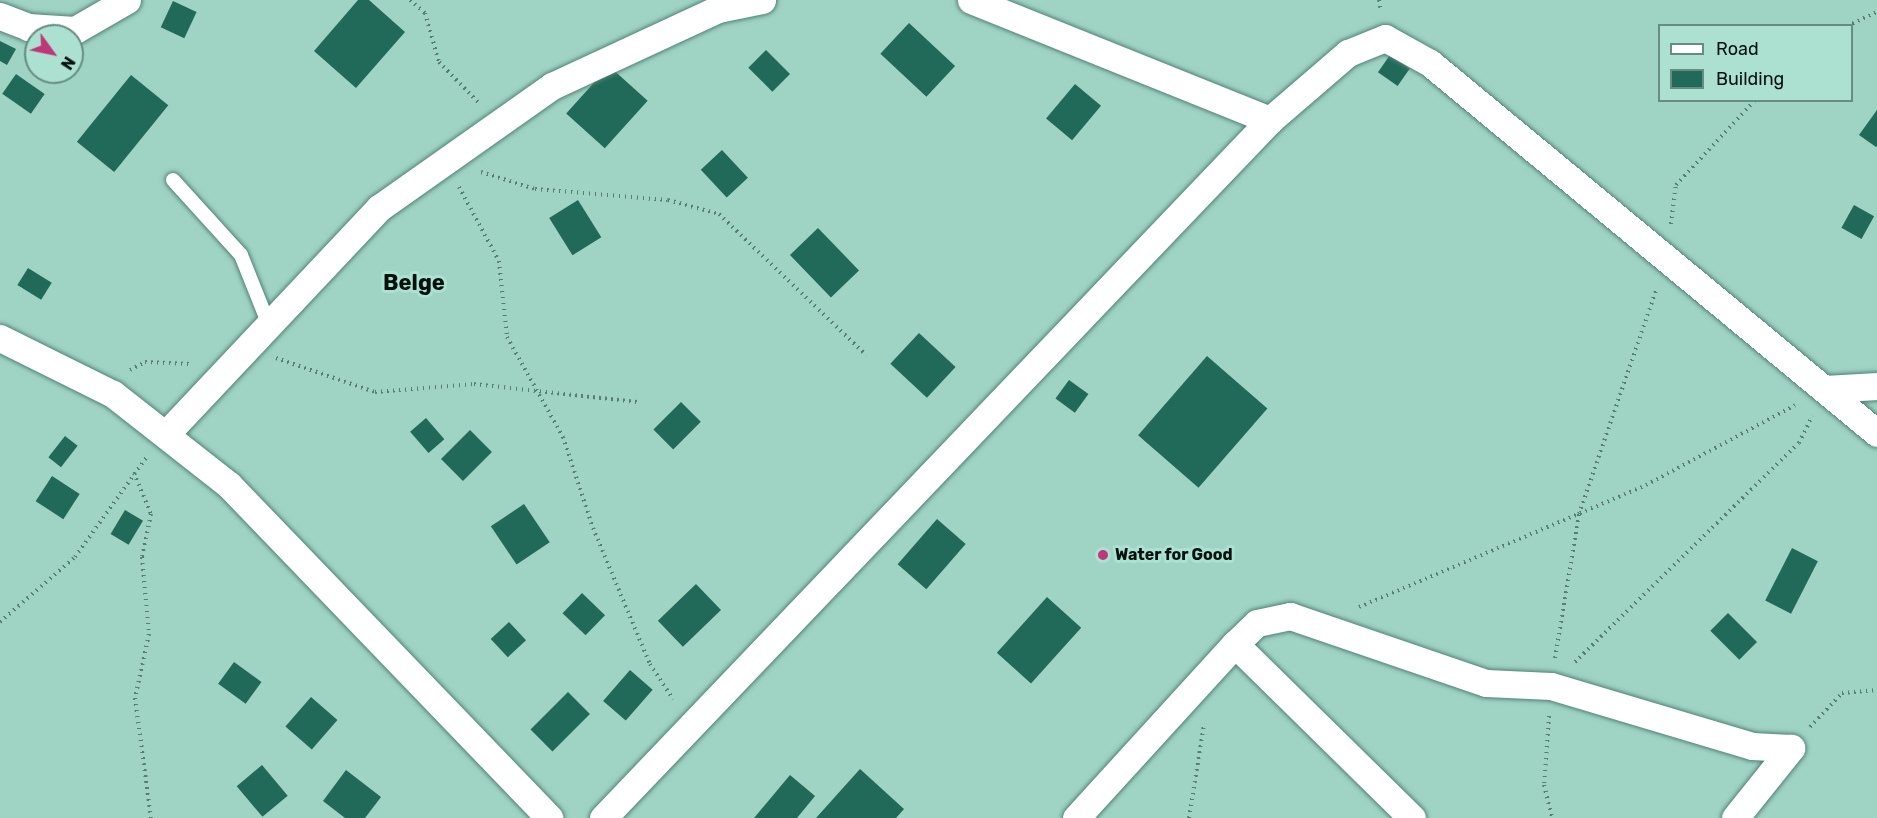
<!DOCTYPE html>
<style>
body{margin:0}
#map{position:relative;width:1877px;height:818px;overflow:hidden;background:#9fd3c4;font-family:Rubik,sans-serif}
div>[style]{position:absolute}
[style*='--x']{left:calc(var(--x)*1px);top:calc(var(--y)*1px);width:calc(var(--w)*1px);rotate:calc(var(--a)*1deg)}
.building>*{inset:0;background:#216959;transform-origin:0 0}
.path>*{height:4px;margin-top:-2px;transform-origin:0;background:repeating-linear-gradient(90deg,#587d72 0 1.5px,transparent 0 6px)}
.roads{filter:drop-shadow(0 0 2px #528376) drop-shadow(0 0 2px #528376)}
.service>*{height:14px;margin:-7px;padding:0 7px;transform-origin:7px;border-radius:7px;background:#fff}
.minor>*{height:27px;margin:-13.5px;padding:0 13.5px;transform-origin:13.5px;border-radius:13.5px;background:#fff}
.dots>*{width:16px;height:16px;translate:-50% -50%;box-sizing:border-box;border:3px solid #ace0d1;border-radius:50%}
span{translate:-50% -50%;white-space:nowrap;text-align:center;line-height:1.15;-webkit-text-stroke:6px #ace0d1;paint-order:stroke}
.poi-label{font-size:16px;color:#00110c;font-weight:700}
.left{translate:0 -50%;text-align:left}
.district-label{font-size:22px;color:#00110c;font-weight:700}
.legend{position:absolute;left:1658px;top:24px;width:195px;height:78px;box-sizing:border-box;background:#ace0d1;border:2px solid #678d82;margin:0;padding:8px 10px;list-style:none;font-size:18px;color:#00110c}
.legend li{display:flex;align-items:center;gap:12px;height:30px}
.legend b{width:30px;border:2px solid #678d82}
.north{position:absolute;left:24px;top:24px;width:60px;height:60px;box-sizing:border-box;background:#ace0d1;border:2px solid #678d82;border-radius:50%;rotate:123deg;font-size:16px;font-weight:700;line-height:24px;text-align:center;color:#00110c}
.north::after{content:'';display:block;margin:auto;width:21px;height:27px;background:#be3879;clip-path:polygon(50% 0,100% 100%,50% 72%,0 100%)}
</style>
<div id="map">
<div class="building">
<i style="clip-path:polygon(358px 0,369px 0,405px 32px,356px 88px,314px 51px)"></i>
<i style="left:173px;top:1px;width:26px;height:29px;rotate:25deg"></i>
<i style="left:909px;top:23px;width:63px;height:42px;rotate:43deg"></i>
<i style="clip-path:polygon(0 41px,16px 49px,7px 65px,0 61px)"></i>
<i style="left:766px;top:50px;width:34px;height:25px;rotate:45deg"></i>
<i style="left:1390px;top:55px;width:24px;height:21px;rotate:35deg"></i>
<i style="left:609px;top:66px;width:52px;height:64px;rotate:42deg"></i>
<i style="left:16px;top:74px;width:35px;height:24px;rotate:35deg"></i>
<i style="left:131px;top:75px;width:48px;height:86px;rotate:39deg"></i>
<i style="left:1075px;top:84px;width:34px;height:45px;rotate:40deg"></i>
<i style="clip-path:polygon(1877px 110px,1877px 146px,1876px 147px,1859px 135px)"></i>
<i style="left:722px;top:150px;width:38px;height:29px;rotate:47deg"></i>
<i style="left:578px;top:200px;width:44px;height:34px;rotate:58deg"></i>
<i style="left:1854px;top:205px;width:23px;height:26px;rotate:29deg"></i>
<i style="left:818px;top:228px;width:59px;height:39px;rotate:46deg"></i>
<i style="left:28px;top:268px;width:28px;height:20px;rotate:32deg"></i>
<i style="left:919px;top:333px;width:50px;height:42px;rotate:43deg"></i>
<i style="left:1207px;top:356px;width:80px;height:105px;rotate:41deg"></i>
<i style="left:1069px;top:380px;width:24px;height:23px;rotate:36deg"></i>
<i style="left:681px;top:402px;width:28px;height:39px;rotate:45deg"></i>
<i style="left:426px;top:418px;width:28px;height:21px;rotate:49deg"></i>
<i style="left:470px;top:430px;width:31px;height:41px;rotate:45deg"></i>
<i style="left:65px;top:436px;width:16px;height:27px;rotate:38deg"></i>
<i style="left:52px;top:476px;width:33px;height:30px;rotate:33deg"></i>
<i style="left:524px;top:504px;width:46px;height:40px;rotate:56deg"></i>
<i style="left:125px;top:510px;width:21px;height:28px;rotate:31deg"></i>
<i style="left:937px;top:519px;width:38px;height:60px;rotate:41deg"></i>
<i style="left:1792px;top:548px;width:29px;height:59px;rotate:27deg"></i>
<i style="left:696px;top:584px;width:36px;height:53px;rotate:46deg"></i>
<i style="left:582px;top:593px;width:32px;height:28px;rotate:44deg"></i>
<i style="left:1047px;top:597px;width:46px;height:75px;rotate:42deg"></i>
<i style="left:1728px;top:613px;width:41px;height:25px;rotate:45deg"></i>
<i style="left:509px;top:622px;width:25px;height:25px;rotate:47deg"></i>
<i style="left:234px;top:662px;width:34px;height:27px;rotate:36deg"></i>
<i style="left:630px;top:670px;width:30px;height:41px;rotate:41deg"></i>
<i style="left:568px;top:692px;width:31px;height:53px;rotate:45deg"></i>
<i style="left:311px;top:697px;width:35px;height:39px;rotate:41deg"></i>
<i style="left:262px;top:765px;width:40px;height:33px;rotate:50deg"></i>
<i style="clip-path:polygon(860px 769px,904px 809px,896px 818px,816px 818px)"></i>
<i style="clip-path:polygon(346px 770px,381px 797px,365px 818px,345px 818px,323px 801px)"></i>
<i style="clip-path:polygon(790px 775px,815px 796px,797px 818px,754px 818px)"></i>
</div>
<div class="path">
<i style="--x:410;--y:0;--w:20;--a:41"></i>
<i style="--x:425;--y:13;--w:51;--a:74.1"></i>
<i style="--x:439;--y:62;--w:57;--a:45.7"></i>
<i style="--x:1379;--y:0;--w:11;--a:80"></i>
<i style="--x:1847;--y:26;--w:33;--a:-25"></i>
<i style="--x:481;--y:172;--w:57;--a:17.5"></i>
<i style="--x:535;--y:189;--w:133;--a:4.7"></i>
<i style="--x:668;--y:200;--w:53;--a:15.4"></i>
<i style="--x:719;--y:214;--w:204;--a:43.8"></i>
<i style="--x:459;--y:187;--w:84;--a:61.6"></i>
<i style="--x:499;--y:261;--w:76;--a:84"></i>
<i style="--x:507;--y:337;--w:115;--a:60.8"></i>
<i style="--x:563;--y:437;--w:96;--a:71.8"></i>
<i style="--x:593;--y:528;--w:147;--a:67.3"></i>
<i style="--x:650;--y:664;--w:42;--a:56.7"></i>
<i style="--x:1671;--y:224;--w:39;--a:-83"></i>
<i style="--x:1676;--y:185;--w:116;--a:-47.1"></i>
<i style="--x:276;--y:358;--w:105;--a:19"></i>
<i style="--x:375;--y:392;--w:99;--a:-4.6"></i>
<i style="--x:474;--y:384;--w:164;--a:6.3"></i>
<i style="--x:130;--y:370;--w:17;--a:-28"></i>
<i style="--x:145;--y:362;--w:45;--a:2.5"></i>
<i style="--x:134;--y:473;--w:44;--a:67.5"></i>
<i style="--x:151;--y:514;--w:44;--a:101.8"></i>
<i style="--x:142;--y:557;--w:77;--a:84.8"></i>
<i style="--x:149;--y:634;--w:66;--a:102.3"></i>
<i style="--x:135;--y:698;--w:121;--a:82.4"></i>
<i style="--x:1359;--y:607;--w:312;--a:-23"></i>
<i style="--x:1646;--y:485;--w:169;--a:-28.2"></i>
<i style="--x:0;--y:622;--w:99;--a:-40.9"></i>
<i style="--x:75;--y:557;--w:122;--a:-54.4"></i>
<i style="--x:1555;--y:658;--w:146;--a:-80.5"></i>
<i style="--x:1579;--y:514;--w:237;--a:-71"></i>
<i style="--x:1575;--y:662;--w:313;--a:-44.4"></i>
<i style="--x:1799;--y:443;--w:30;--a:-64"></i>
<i style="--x:1549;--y:716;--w:69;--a:94.1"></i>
<i style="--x:1544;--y:785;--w:34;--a:76"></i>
<i style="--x:1810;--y:727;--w:47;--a:-46.7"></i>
<i style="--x:1842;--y:693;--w:35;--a:-5"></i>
<i style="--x:1189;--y:818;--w:95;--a:-80.9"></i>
</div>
<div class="roads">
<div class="service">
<i style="--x:173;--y:180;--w:101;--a:47.8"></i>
<i style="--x:241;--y:255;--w:75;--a:68.2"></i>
</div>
<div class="minor">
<i style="--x:971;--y:0;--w:322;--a:21.9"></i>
<i style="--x:0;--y:16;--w:30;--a:21"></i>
<i style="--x:28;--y:27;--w:47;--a:3.7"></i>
<i style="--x:75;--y:30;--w:60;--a:-30"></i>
<i style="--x:0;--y:338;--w:126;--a:26.4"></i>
<i style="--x:113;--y:394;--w:147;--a:38.1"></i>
<i style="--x:229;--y:485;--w:462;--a:46.1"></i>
<i style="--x:1825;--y:389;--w:52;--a:-3.3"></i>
<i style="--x:167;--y:433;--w:309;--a:-46.7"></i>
<i style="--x:379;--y:208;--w:212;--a:-35.2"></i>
<i style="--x:552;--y:86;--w:183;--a:-24.9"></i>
<i style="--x:718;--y:9;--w:45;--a:-11.6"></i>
<i style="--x:1235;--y:644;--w:30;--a:-44"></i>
<i style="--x:1257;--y:623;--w:34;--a:-12"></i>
<i style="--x:1290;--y:616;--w:207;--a:18.9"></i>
<i style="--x:1486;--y:683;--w:65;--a:2.6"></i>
<i style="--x:1551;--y:686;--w:210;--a:16.6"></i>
<i style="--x:1752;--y:746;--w:39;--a:3"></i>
<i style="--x:603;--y:818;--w:965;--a:-46.3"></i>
<i style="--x:1270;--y:120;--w:103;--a:-40.7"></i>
<i style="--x:1348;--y:53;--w:40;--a:-22"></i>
<i style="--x:1385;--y:38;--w:51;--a:29.1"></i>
<i style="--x:1430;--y:63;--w:580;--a:39.62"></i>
<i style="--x:1076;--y:818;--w:236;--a:-47.6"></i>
<i style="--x:1235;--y:644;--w:248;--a:44.5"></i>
<i style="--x:1735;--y:818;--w:90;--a:-51.3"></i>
</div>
</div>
<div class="dots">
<i style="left:1103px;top:555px;background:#be3879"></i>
</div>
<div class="poi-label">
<span class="left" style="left:1115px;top:555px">Water for Good</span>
</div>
<div class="district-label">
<span style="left:414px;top:283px">Belge</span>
</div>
<ul class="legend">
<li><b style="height:8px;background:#fff"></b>Road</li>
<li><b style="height:16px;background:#216959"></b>Building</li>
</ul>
<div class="north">N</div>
</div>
